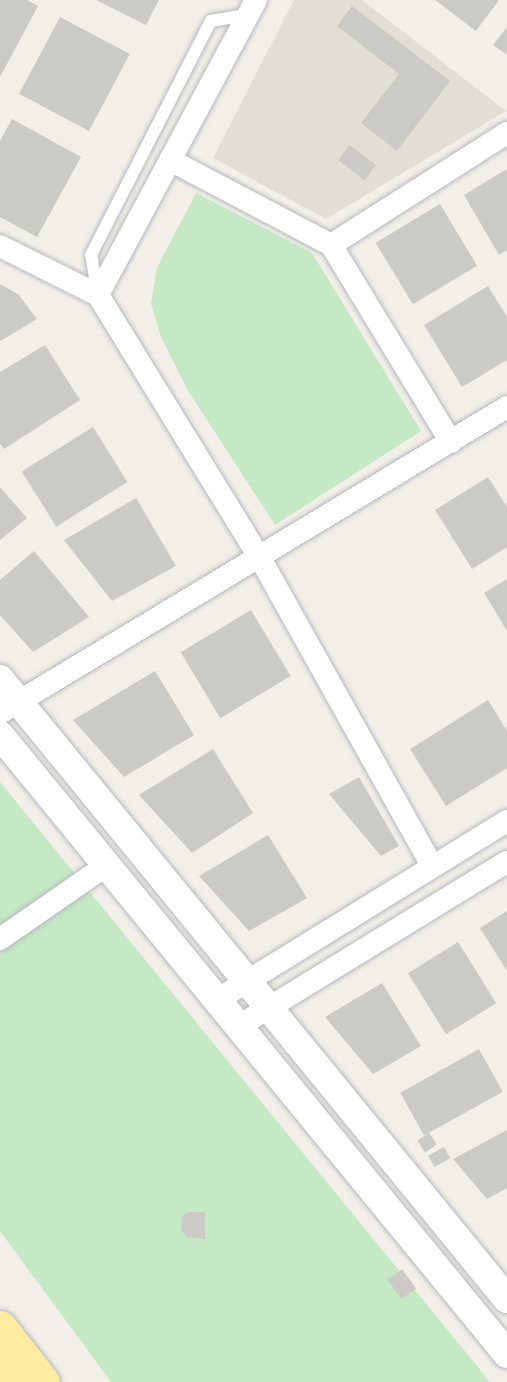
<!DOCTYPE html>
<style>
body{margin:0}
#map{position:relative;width:507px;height:1382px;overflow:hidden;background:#f1efe8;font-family:Commissioner,sans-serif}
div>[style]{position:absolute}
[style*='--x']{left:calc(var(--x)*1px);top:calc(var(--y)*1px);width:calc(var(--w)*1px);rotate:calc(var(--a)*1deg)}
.education>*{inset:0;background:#e1ded6}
.green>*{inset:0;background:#c5e8c5}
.building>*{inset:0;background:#cccac5;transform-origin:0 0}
.roads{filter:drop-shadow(0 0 2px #b5b8bc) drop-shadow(0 0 2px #b5b8bc)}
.service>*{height:12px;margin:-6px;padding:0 6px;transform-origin:6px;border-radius:6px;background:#fff}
.minor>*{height:22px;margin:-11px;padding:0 11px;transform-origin:11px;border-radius:11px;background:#fff}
.tertiary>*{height:28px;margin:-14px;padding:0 14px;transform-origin:14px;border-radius:14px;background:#fff}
.trunk>*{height:33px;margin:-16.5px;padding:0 16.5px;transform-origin:16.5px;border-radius:16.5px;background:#feeaa1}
span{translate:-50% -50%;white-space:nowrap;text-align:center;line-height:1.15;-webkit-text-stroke:4.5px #fff;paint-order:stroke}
</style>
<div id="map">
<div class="education">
<i style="clip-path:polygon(294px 0,362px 0,506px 111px,326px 219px,213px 158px)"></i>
</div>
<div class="green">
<i style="clip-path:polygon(196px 193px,312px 253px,421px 431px,275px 525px,187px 389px,161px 337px,151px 304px,157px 268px)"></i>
<i style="clip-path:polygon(0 782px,490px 1382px,111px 1382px,0 1231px)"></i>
</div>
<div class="building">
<i style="clip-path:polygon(0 0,27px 0,38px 6px,0 77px)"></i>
<i style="clip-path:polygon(96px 0,159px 0,146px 25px)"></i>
<i style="clip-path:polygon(435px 0,499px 0,476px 31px)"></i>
<i style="clip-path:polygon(352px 6px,450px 81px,397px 151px,361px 123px,399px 74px,337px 26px)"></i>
<i style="left:60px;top:17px;width:79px;height:87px;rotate:28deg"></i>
<i style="clip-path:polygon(507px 27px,507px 55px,493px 45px)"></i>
<i style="clip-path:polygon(12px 119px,81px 157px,37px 237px,0 217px,0 141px)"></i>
<i style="left:350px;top:145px;width:33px;height:19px;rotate:38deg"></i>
<i style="clip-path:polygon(507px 169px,507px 250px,499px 255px,464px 195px)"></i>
<i style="left:440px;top:204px;width:72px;height:75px;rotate:59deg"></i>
<i style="clip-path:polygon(0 284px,18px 294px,37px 319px,0 341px)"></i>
<i style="clip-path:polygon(488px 286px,507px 317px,507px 360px,462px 387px,424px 325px)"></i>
<i style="clip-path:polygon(45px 345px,80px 400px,4px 449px,0 444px,0 372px)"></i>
<i style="left:93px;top:427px;width:65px;height:84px;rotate:58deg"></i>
<i style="clip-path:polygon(488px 477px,507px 507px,507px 547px,472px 569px,435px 510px)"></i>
<i style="clip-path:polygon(0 487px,27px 518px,0 540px)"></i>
<i style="clip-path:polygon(136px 498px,176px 566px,112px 601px,64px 540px)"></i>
<i style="clip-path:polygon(34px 551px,89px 617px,33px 652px,0 615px,0 580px)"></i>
<i style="clip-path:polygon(507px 579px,507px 631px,484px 593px)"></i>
<i style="left:251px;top:610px;width:77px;height:82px;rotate:59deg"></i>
<i style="clip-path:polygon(155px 671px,194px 735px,124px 777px,73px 720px)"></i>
<i style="clip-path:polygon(488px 700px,507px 731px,507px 768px,446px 806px,410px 749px)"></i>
<i style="clip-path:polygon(213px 749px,253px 813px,192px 853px,139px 795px)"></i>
<i style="clip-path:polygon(359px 777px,399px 846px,381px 856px,329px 794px)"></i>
<i style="clip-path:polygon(268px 835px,307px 898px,249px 931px,199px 876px)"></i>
<i style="clip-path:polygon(507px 911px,507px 971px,480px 928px)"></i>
<i style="left:458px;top:942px;width:72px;height:59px;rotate:58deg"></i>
<i style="clip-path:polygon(382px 983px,421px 1046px,373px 1074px,325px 1017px)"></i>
<i style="left:479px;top:1049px;width:49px;height:90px;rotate:61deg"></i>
<i style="clip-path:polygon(507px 1130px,507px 1188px,487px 1199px,453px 1159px)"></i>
<i style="left:429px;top:1133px;width:14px;height:14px;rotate:56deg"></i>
<i style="left:444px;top:1147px;width:13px;height:18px;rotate:61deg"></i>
<i style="clip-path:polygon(188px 1212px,205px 1212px,205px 1239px,186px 1237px,181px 1229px,182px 1216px)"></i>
<i style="left:402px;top:1269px;width:24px;height:18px;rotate:54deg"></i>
</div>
<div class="roads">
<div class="service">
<i style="--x:97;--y:291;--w:36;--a:-99"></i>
<i style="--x:91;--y:255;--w:263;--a:-62.9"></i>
<i style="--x:211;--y:21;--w:39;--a:-10"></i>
</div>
<div class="minor">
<i style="--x:256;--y:0;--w:335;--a:118.2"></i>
<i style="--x:98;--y:295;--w:309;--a:58.4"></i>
<i style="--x:260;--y:558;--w:353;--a:60.8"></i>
<i style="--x:170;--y:160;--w:182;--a:27.8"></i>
<i style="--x:0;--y:246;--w:110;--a:26.6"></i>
<i style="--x:451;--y:442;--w:231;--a:-121.3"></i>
<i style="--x:331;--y:245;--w:209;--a:-32.5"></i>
<i style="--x:0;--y:713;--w:592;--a:-31.11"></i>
<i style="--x:0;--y:939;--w:130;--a:-34.7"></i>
<i style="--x:217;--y:1000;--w:341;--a:-31.7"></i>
<i style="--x:239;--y:1026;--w:314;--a:-31.5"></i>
</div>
<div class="tertiary">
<i style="--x:0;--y:679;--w:801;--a:50.73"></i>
<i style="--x:0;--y:735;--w:800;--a:50.68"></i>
</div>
<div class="trunk">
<i style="--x:0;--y:1327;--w:70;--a:52"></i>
<i style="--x:0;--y:1368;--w:21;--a:43"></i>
</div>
</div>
</div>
